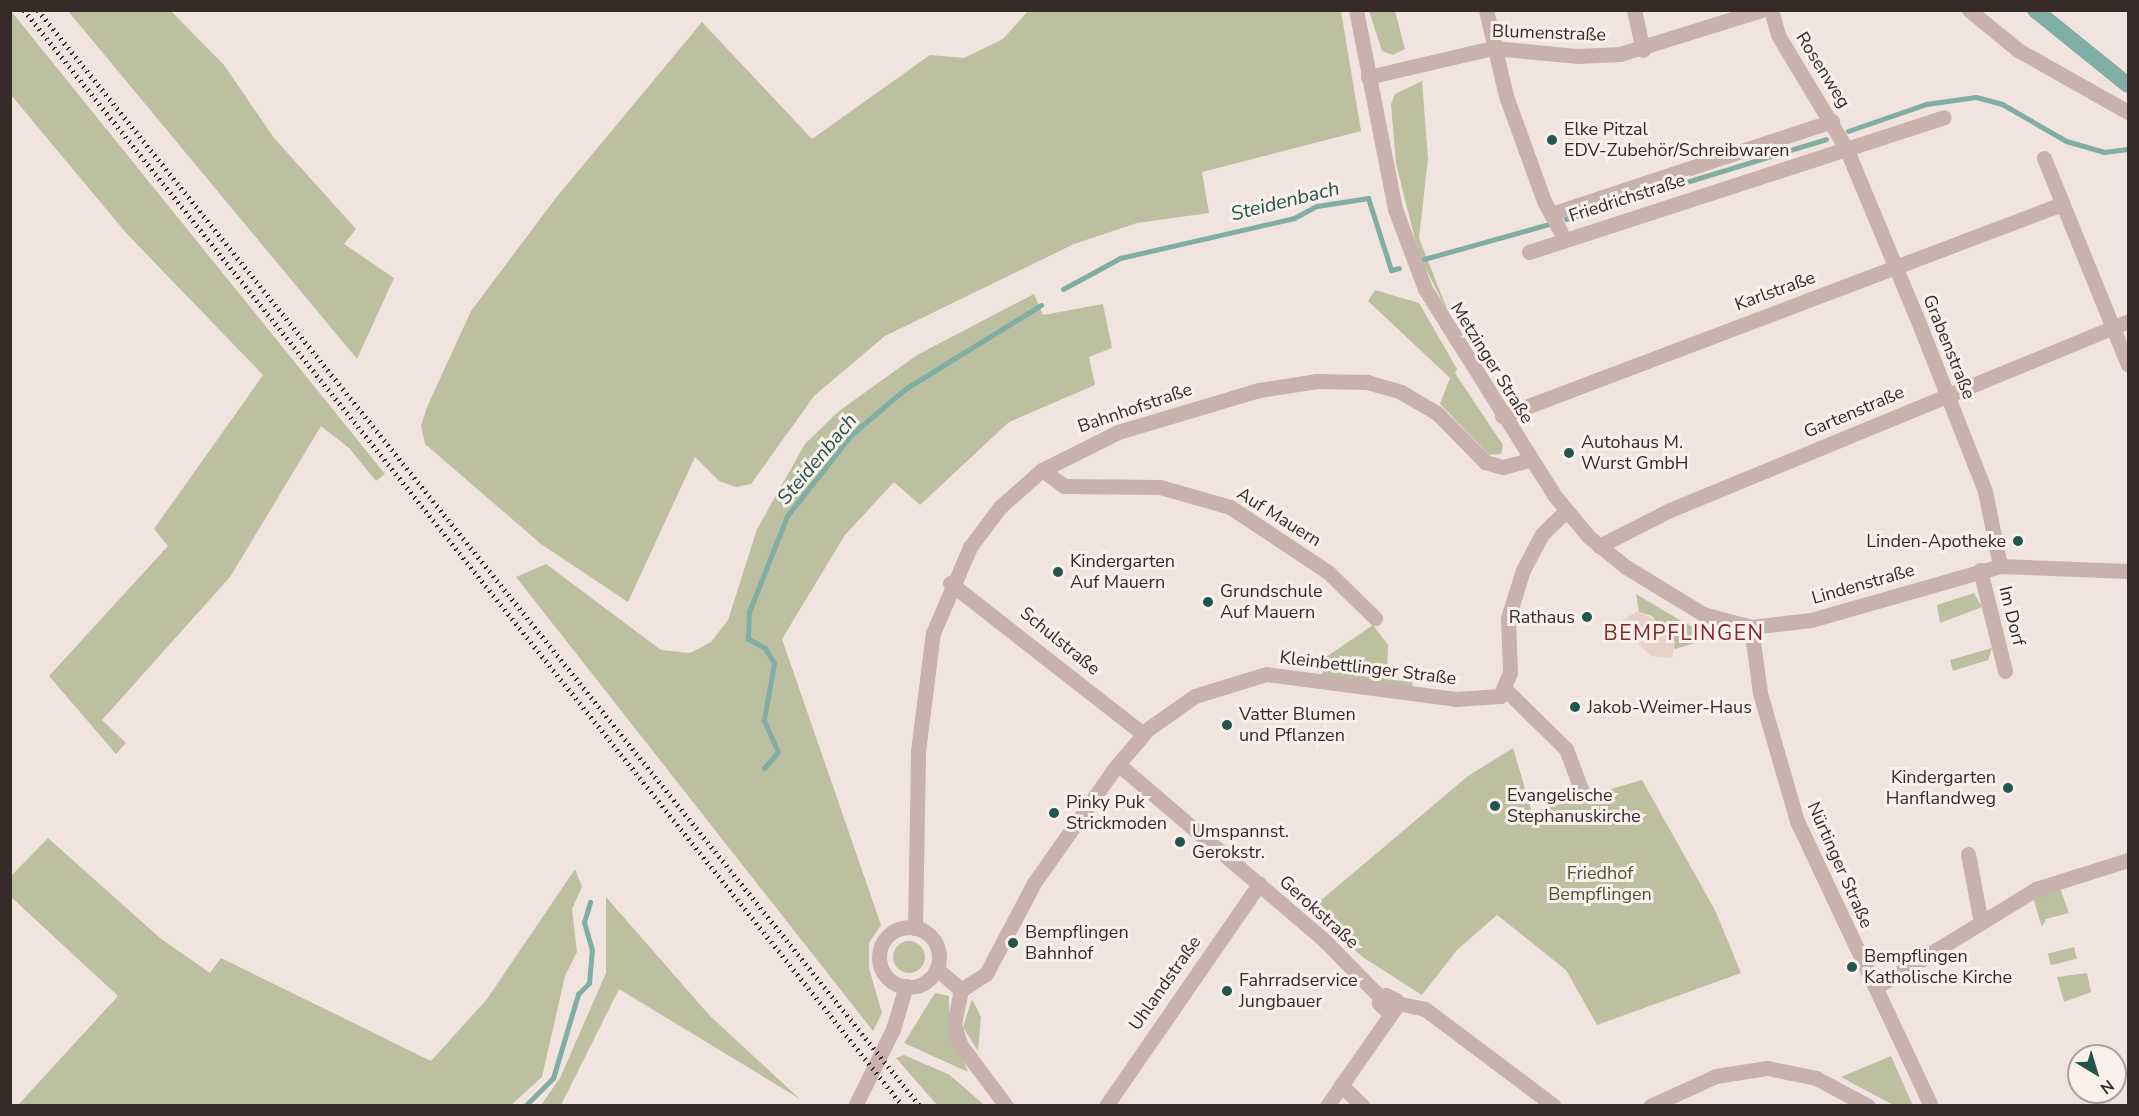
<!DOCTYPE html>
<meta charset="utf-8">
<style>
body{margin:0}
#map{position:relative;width:2139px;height:1116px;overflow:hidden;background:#f1e4df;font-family:"Nunito Sans",sans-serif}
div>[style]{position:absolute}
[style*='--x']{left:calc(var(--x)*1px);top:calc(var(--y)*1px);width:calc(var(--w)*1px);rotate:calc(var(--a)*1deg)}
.green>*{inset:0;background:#bdc0a0;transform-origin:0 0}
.round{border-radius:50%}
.plaza>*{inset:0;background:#e8d2c7}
.stream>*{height:5px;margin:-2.5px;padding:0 2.5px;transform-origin:2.5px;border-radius:2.5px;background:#80ada4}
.canal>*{height:16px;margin:-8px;padding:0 8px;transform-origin:8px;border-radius:8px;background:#80ada4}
.minor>*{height:15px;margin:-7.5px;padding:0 7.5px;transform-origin:7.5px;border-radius:7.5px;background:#c9b2ab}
.minor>.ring{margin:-7.5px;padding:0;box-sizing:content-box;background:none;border:15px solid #c9b2ab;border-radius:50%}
.rail>*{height:4.5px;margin-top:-2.25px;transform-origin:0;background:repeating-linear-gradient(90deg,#372b2a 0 1.5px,transparent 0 6px)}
.dots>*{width:16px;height:16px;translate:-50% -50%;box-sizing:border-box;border:3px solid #f9efeb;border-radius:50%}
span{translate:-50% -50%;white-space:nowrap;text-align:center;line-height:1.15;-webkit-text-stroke:6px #f9efeb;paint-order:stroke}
.street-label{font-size:18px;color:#372b2a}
.poi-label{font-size:18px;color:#372b2a}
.left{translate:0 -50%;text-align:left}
.right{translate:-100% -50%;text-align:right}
.park-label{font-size:18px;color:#4f542f}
.water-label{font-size:20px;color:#22564d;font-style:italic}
.quarter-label{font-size:21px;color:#812829;letter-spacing:1.5px}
.frame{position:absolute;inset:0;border:12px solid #372b2a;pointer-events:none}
.north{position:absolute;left:2067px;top:1044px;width:60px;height:60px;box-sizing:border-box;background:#f9efeb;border:2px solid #aba19e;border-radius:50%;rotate:142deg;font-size:16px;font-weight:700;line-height:24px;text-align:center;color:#372b2a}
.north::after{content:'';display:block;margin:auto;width:21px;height:27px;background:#22564d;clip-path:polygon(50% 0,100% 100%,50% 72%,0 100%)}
</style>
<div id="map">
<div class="green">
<i style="clip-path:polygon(11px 11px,385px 474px,376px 481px,349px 448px,321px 426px,230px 577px,102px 720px,126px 743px,116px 754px,49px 676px,168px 546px,154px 529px,263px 375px,127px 234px,11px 95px)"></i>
<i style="clip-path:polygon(68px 11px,171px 11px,224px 65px,274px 138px,356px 229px,344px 244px,394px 278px,357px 359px)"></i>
<i style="clip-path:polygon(1028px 11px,1341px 11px,1361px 131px,1202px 172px,1209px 213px,1137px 223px,1074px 244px,885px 336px,814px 396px,751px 484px,736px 487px,719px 481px,695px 457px,628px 602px,541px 544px,425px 444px,421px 426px,427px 407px,471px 311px,555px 199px,702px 22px,812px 139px,930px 55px,964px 58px,1003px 39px)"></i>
<i style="clip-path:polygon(1369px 11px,1395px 11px,1405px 49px,1393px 55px,1382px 51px)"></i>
<i style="clip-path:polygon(1422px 81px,1428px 159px,1419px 238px,1451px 319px,1419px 255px,1396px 164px,1391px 104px,1395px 94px)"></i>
<i style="clip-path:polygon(1375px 290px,1419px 303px,1457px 369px,1455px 373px,1503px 445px,1501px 454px,1489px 455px,1440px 404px,1450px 378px,1368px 301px)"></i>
<i style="clip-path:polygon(1034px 294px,1043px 315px,1103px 304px,1112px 348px,1089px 357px,1095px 385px,1009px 422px,920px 505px,894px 482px,845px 535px,782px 639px,881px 925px,869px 943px,869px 968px,882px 1013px,873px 1031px,516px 577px,546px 564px,661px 650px,690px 653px,711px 642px,728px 620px,757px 529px,805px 444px,839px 411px,917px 355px)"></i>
<i style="clip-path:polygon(1974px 593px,1982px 607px,1940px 623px,1937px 605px)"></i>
<i style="clip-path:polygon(1636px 594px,1678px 619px,1713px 638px,1675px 649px,1652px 616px,1639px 612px)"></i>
<i style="clip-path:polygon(1373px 625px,1388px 645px,1387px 679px,1412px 682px,1413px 689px,1322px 676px,1326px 657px)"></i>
<i style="clip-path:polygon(1992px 648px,1988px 660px,1953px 671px,1950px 660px)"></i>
<i style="clip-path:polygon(1513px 748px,1532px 812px,1642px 780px,1715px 910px,1741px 973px,1597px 1025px,1566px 970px,1497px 915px,1457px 950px,1422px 995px,1364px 958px,1307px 912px,1468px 776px)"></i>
<i style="clip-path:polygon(48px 838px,160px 938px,210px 973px,221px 958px,431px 1061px,487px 999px,575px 869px,582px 887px,572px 909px,577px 952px,565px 976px,542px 1077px,511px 1105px,18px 1105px,118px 996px,11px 897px,11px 876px)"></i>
<i style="clip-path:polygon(2060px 888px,2069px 913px,2046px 919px,2042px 927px,2033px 898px)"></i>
<i style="clip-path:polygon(606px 897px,710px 1016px,800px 1099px,619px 989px,561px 1105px,541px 1105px,560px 1078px,606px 973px)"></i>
<i class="round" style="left:893px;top:941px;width:32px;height:32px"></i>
<i style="left:2074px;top:947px;width:12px;height:27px;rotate:76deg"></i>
<i style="clip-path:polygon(2087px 973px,2091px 992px,2064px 1002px,2057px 977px)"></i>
<i style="clip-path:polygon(935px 993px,949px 996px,949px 1022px,968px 1072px,904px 1043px)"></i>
<i style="clip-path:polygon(972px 999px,981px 1017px,978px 1051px,963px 1027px)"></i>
<i style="clip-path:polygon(904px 1055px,950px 1075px,984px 1105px,937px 1105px,896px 1058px)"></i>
<i style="clip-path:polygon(1891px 1056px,1910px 1099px,1913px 1105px,1893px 1105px,1841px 1077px)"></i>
</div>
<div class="plaza">
<i style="clip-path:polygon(1637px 611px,1666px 626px,1675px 642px,1672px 658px,1651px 656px,1624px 630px,1623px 620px)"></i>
</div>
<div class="stream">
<i style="--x:1848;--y:131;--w:83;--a:-19.1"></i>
<i style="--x:1926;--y:104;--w:50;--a:-8"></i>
<i style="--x:1976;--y:97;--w:27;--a:15"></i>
<i style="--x:2002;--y:104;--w:74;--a:30"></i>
<i style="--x:2066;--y:141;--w:40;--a:16"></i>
<i style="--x:2104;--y:152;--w:24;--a:-7"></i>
<i style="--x:1566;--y:219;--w:272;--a:-17.1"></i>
<i style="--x:1424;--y:259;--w:134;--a:-15.6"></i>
<i style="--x:1063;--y:289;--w:65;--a:-28.5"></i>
<i style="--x:1120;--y:258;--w:179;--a:-12.9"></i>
<i style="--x:1294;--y:218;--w:26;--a:-28"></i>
<i style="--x:1317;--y:206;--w:52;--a:-8.9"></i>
<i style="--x:1368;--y:198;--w:76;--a:72.3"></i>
<i style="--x:1391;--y:270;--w:8;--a:-14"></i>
<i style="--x:764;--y:768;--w:21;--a:-49"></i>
<i style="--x:778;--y:752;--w:35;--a:-114"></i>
<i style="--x:764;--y:720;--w:58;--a:-80"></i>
<i style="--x:774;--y:663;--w:17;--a:-121"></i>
<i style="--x:765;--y:648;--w:19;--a:-152"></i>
<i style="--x:748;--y:639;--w:27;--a:-88"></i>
<i style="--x:749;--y:612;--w:103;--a:-68.4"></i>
<i style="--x:787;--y:516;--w:103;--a:-51.7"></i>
<i style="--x:851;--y:435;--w:71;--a:-40.4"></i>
<i style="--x:905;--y:389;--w:160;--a:-31.7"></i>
<i style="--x:525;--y:1106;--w:40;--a:-45"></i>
<i style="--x:553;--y:1078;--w:88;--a:-73.4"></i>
<i style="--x:578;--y:994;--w:16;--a:-45"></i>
<i style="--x:589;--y:983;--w:33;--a:-85"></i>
<i style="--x:592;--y:950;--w:29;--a:-106"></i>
<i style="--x:584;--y:922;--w:21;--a:-73"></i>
</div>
<div class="canal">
<i style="--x:2035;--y:10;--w:119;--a:38.9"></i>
</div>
<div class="minor">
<i style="--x:1356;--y:10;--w:203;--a:78.9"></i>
<i style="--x:1395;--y:209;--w:85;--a:69.4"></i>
<i style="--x:1425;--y:289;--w:243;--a:57.9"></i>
<i style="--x:1554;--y:495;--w:55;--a:50.2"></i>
<i style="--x:1589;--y:537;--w:48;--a:39"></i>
<i style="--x:1626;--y:567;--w:90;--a:31.4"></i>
<i style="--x:1703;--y:614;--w:50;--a:15.2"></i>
<i style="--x:1751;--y:627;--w:60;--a:-6.7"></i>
<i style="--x:1811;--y:620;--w:197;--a:-15.9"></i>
<i style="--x:2000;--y:566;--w:128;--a:2.2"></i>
<i style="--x:1486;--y:10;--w:88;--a:76.9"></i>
<i style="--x:1506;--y:96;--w:112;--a:70.1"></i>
<i style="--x:1544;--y:201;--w:44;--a:61.7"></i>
<i style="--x:1634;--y:10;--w:41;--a:77.3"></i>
<i style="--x:1771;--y:10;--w:26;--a:74"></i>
<i style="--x:1778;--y:35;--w:132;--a:59"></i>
<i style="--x:1846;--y:148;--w:198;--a:67.4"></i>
<i style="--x:1922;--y:331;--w:172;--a:68.5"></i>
<i style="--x:1985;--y:491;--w:76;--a:78.7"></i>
<i style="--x:1969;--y:10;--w:63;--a:39.2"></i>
<i style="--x:2018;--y:50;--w:126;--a:29.4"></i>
<i style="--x:1368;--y:77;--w:128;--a:-13.1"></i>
<i style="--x:1493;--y:48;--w:84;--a:5.4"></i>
<i style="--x:1577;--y:56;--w:43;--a:-2.7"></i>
<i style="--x:1620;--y:54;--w:148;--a:-17.3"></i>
<i style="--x:2044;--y:158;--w:223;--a:67.9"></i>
<i style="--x:1554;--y:213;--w:293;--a:-18.3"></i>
<i style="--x:1529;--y:252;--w:436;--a:-18"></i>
<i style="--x:1502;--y:416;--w:599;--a:-20.74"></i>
<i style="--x:1042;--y:470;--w:27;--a:36"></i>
<i style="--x:1064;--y:486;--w:96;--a:0.6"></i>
<i style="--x:1160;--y:487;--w:73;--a:15.9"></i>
<i style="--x:1230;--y:507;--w:118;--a:33.6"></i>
<i style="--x:1328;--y:572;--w:66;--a:44.4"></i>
<i style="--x:1599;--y:546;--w:80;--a:-26.9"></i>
<i style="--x:1670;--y:510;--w:495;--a:-22.4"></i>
<i style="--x:1980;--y:570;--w:104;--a:76.1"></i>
<i style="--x:950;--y:583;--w:245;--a:38"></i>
<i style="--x:1751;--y:627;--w:67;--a:82.2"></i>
<i style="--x:1760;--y:693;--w:133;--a:73.9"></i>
<i style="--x:1797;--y:821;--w:315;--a:64.8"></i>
<i style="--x:1506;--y:690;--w:84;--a:44.5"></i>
<i style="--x:1566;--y:749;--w:51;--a:69.4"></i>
<i style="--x:1118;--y:764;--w:270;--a:40.5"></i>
<i style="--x:1323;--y:939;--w:83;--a:45.5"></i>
<i style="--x:1968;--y:854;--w:70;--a:79.3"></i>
<i class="ring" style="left:879px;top:927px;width:45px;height:45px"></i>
<i style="--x:915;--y:928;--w:177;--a:-89"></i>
<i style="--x:918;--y:751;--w:119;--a:-82.8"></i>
<i style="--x:933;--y:633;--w:94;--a:-66.7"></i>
<i style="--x:970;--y:547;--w:50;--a:-53.1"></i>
<i style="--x:1000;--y:507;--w:56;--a:-41.4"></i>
<i style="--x:1042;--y:470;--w:85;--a:-26.6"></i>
<i style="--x:1118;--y:432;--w:147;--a:-16.6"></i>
<i style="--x:1259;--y:390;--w:59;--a:-8.8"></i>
<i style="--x:1317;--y:381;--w:50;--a:1.1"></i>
<i style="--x:1367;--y:382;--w:35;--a:16"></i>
<i style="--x:1401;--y:392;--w:42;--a:30.3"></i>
<i style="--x:1437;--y:413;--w:69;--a:45.6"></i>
<i style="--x:1485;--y:462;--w:19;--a:16"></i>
<i style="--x:1503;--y:467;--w:28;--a:-15"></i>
<i style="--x:937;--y:969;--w:32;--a:41"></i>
<i style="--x:961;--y:990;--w:35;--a:102"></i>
<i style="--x:954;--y:1024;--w:21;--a:73"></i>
<i style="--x:960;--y:1044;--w:77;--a:53.4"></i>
<i style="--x:1876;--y:987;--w:188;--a:-31.5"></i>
<i style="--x:2036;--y:889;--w:96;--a:-17.5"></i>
<i style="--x:961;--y:990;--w:30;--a:-33"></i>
<i style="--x:986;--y:974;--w:103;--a:-62.2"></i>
<i style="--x:1034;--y:883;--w:139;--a:-54.9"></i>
<i style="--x:1114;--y:769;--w:52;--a:-49.6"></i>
<i style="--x:1148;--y:729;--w:57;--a:-35.1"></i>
<i style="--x:1195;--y:696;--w:74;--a:-17.2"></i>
<i style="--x:1266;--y:674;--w:191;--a:7.5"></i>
<i style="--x:1455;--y:699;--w:45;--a:-3.8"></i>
<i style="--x:1500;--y:696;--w:25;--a:-67"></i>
<i style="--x:1510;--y:673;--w:55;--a:-92.1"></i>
<i style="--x:1508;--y:618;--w:50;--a:-72.6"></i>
<i style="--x:1523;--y:570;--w:41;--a:-62.2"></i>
<i style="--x:1542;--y:534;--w:33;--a:-44"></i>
<i style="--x:1397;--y:1003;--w:29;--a:12"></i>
<i style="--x:1425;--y:1009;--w:161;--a:36.9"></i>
<i style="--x:1341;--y:1085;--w:30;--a:44"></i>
<i style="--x:855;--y:1106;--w:86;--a:-63.7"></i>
<i style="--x:893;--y:1029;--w:45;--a:-73.2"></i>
<i style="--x:1106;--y:1106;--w:270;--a:-55.4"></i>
<i style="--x:1327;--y:1106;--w:119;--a:-55.2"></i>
<i style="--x:1395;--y:1008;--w:8;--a:-83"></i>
<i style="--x:1396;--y:1000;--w:11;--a:-153"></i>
<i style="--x:1386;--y:995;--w:11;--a:131"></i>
<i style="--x:1379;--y:1003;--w:13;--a:45"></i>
<i style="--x:1650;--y:1106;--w:72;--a:-24.4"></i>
<i style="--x:1716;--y:1076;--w:52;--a:-8.9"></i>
<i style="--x:1767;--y:1068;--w:50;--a:11.5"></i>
<i style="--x:1816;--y:1078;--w:59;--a:28.3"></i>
</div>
<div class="rail">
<i style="--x:24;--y:10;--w:1405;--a:51.27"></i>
<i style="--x:38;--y:10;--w:1407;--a:51.17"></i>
</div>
<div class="dots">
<i style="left:1552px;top:140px;background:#22564d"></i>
<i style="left:1569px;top:453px;background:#22564d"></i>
<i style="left:2018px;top:541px;background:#22564d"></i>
<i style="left:1058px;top:572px;background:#22564d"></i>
<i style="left:1208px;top:602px;background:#22564d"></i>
<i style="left:1587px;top:617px;background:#22564d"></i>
<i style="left:1575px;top:707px;background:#22564d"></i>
<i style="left:1227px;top:725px;background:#22564d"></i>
<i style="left:2008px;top:788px;background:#22564d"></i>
<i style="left:1495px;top:806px;background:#22564d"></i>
<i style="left:1054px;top:813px;background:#22564d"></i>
<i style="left:1180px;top:842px;background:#22564d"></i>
<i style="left:1013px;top:943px;background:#22564d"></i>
<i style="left:1852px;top:967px;background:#22564d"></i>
<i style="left:1227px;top:991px;background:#22564d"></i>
</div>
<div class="street-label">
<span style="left:1549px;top:33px;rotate:2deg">Blumenstraße</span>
<span style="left:1823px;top:70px;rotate:58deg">Rosenweg</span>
<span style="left:1627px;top:198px;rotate:-18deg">Friedrichstraße</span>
<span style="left:1775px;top:291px;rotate:-20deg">Karlstraße</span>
<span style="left:1949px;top:347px;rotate:68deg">Grabenstraße</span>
<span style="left:1492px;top:363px;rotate:58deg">Metzinger Straße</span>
<span style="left:1135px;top:408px;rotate:-19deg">Bahnhofstraße</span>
<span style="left:1854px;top:412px;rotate:-23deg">Gartenstraße</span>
<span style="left:1279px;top:517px;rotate:32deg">Auf Mauern</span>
<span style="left:1863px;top:584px;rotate:-16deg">Lindenstraße</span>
<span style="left:2012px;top:616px;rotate:76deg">Im Dorf</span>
<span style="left:1060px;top:641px;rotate:39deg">Schulstraße</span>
<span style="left:1368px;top:668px;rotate:7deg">Kleinbettlinger Straße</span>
<span style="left:1840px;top:865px;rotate:66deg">Nürtinger Straße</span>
<span style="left:1319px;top:912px;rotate:42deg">Gerokstraße</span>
<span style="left:1165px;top:983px;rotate:-55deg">Uhlandstraße</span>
</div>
<div class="poi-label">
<span class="left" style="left:1564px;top:140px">Elke Pitzal<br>EDV-Zubehör/Schreibwaren</span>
<span class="left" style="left:1581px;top:453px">Autohaus M.<br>Wurst GmbH</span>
<span class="right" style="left:2006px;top:541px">Linden-Apotheke</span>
<span class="left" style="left:1070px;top:572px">Kindergarten<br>Auf Mauern</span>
<span class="left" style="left:1220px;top:602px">Grundschule<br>Auf Mauern</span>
<span class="right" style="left:1575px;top:617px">Rathaus</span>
<span class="left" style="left:1587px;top:707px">Jakob-Weimer-Haus</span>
<span class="left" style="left:1239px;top:725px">Vatter Blumen<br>und Pflanzen</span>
<span class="right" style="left:1996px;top:788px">Kindergarten<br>Hanflandweg</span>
<span class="left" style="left:1507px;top:806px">Evangelische<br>Stephanuskirche</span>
<span class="left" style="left:1066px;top:813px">Pinky Puk<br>Strickmoden</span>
<span class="left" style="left:1192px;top:842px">Umspannst.<br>Gerokstr.</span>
<span class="left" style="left:1025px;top:943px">Bempflingen<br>Bahnhof</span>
<span class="left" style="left:1864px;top:967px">Bempflingen<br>Katholische Kirche</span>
<span class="left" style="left:1239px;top:991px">Fahrradservice<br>Jungbauer</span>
</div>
<div class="park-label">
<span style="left:1600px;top:884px">Friedhof<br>Bempflingen</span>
</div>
<div class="water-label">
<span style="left:1285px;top:201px;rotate:-14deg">Steidenbach</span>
<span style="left:817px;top:459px;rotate:-50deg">Steidenbach</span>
</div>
<div class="quarter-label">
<span style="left:1684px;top:633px">BEMPFLINGEN</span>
</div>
<div class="frame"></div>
<div class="north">N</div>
</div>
